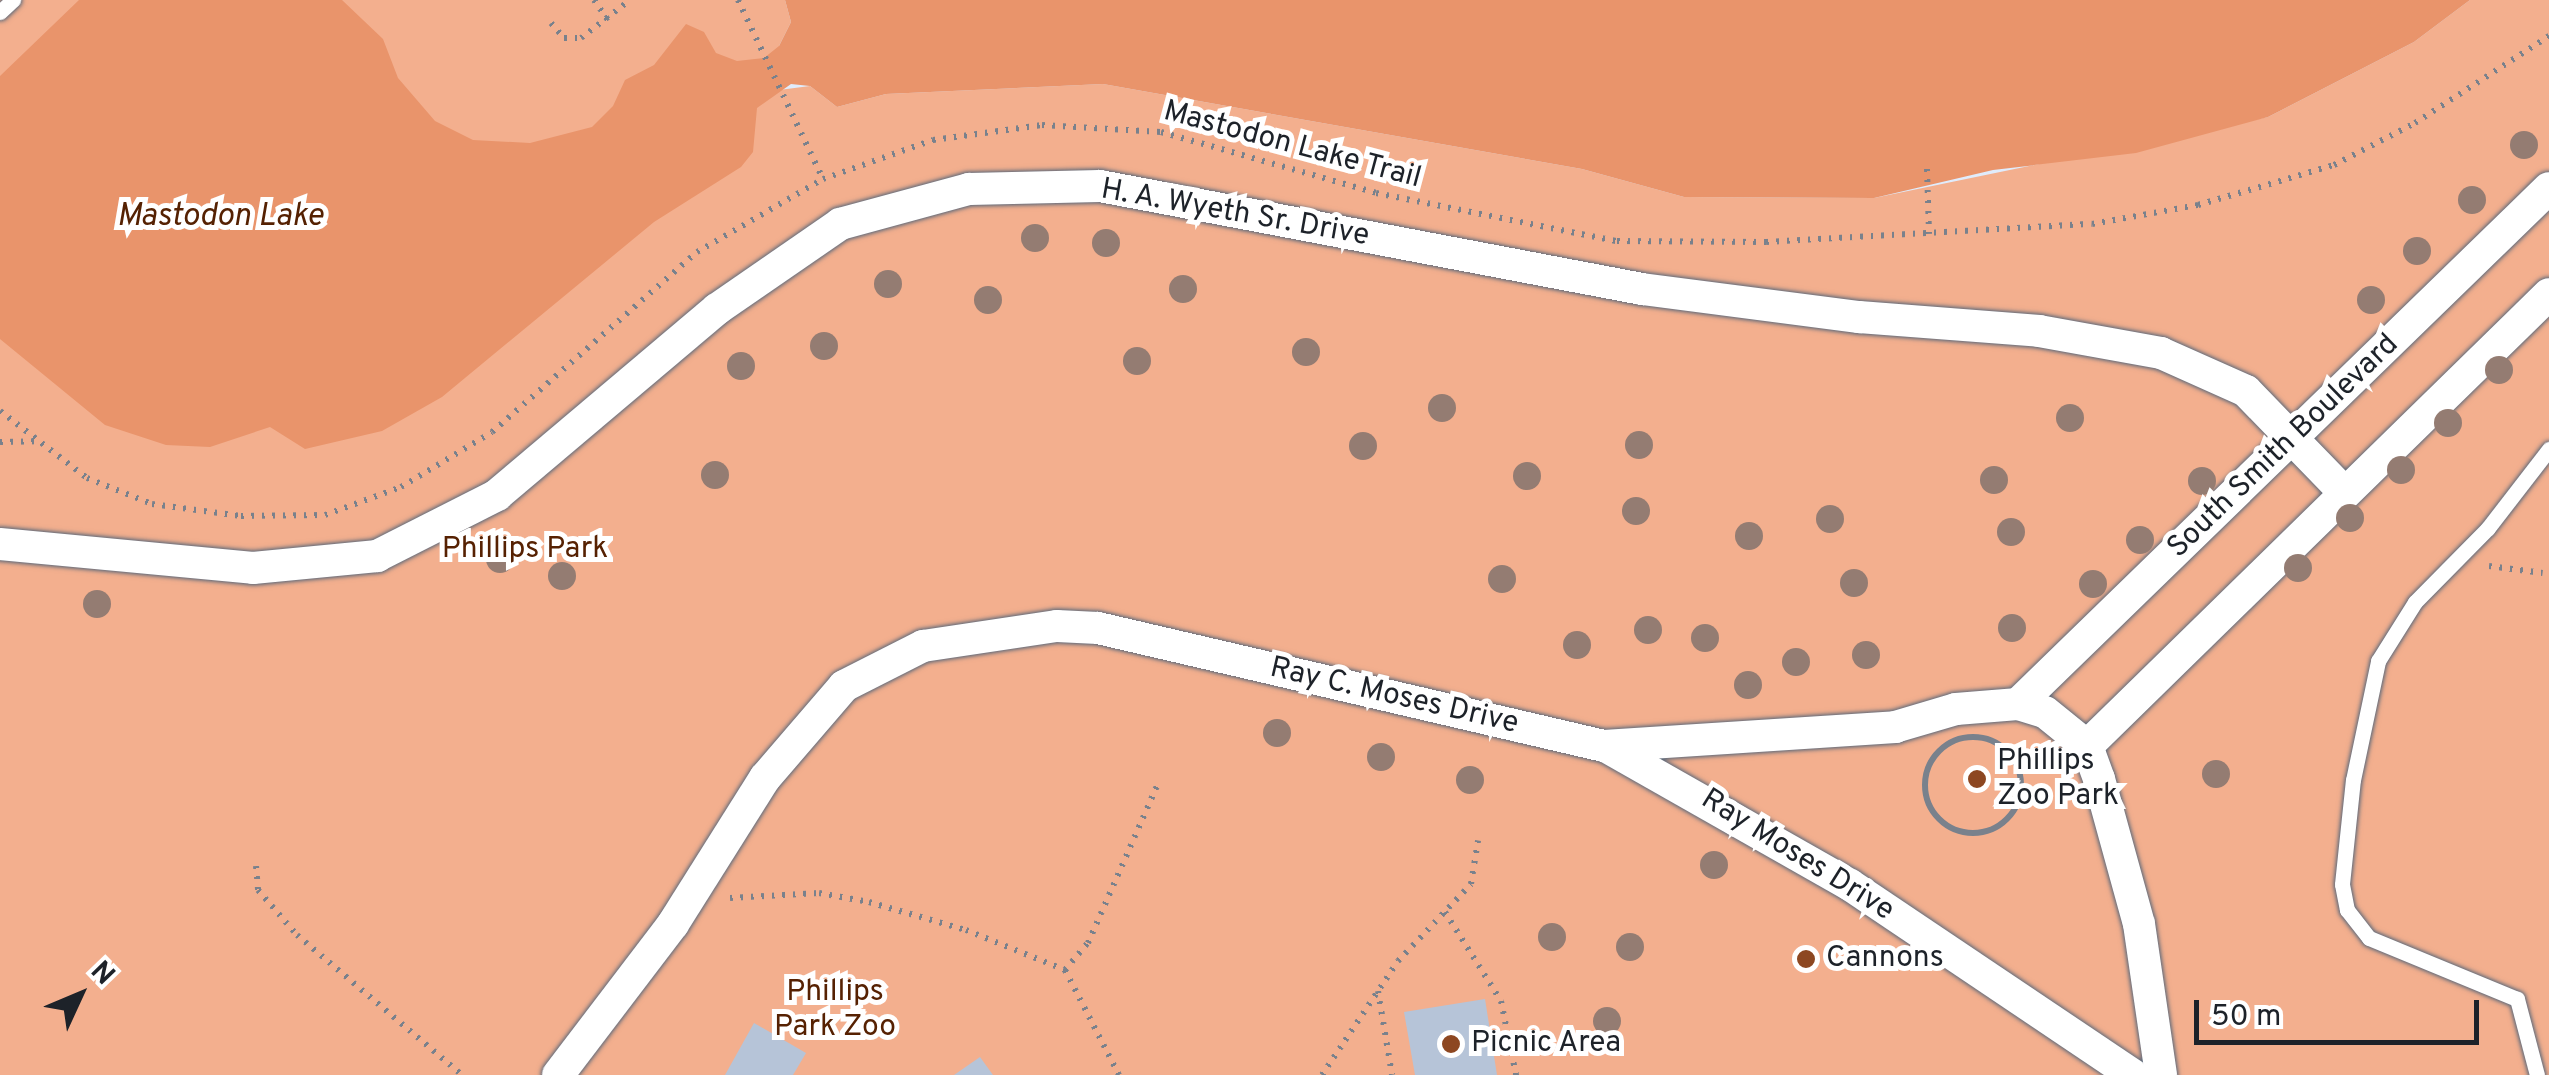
<!DOCTYPE html>
<style>
body{margin:0}
#map{position:relative;width:2549px;height:1075px;overflow:hidden;background:#e0ecfc;font-family:Overpass,sans-serif}
div>[style]{position:absolute}
[style*='--x']{left:calc(var(--x)*1px);top:calc(var(--y)*1px);width:calc(var(--w)*1px);rotate:calc(var(--a)*1deg)}
.green>*{inset:0;background:#f3af8e}
.water>*{inset:0;background:#e9946b}
.building>*{inset:0;background:#b6c4d8}
.path>*{height:6px;margin-top:-3px;transform-origin:0;background:repeating-linear-gradient(90deg,#79818c 0 2.5px,transparent 0 10.5px)}
.path>.ring{margin:-3px;padding:0;box-sizing:content-box;background:none;border:6px solid #79818c;border-radius:50%}
.roads{filter:drop-shadow(0 0 2px #5c697a) drop-shadow(0 0 2px #5c697a)}
.lane>*{height:15px;margin:-7.5px;padding:0 7.5px;transform-origin:7.5px;border-radius:7.5px;background:#fff}
.street>*{height:32px;margin:-16px;padding:0 16px;transform-origin:16px;border-radius:16px;background:#fff}
.trees>*{width:28px;height:28px;margin:-14px;border-radius:50%;background:#947c72}
.dots>*{width:28px;height:28px;translate:-50% -50%;box-sizing:border-box;border:5px solid #fff;border-radius:50%}
span{translate:-50% -50%;white-space:nowrap;text-align:center;line-height:1.15;-webkit-text-stroke:10px #fff;paint-order:stroke}
.street-label{font-size:30px;color:#1d2229}
.park-label{font-size:30px;color:#562102}
.poi-label{font-size:30px;color:#1d2229}
.left{translate:0 -50%;text-align:left}
.water-label{font-size:32px;color:#552102;font-style:italic}
.north{position:absolute;left:30px;top:945px;width:100px;height:100px;-webkit-text-stroke:8px #fff;paint-order:stroke;rotate:46deg;font-size:28px;font-weight:700;line-height:40px;text-align:center;color:#1d2229}
.north::after{content:'';display:block;margin:auto;width:35px;height:45px;background:#1d2229;clip-path:polygon(50% 0,100% 100%,50% 72%,0 100%)}
.scale{position:absolute;left:2194px;top:1000px;width:285px;height:45px;box-sizing:border-box;border:5px solid #1d2229;border-top:0;padding-left:12px;font-size:30px;line-height:35px;white-space:nowrap;color:#1d2229;-webkit-text-stroke:8px #fff;paint-order:stroke}
</style>
<div id="map">
<div class="green">
<i style="clip-path:polygon(0 0,785px 0,791px 22px,779px 46px,779px 90px,810px 86px,837px 107px,886px 94px,1103px 84px,1582px 169px,1684px 197px,1874px 198px,2268px 117px,2414px 42px,2470px 0,2549px 0,2549px 1075px,0 1075px)"></i>
</div>
<div class="water">
<i style="clip-path:polygon(79px 0,342px 0,383px 39px,398px 78px,435px 121px,473px 140px,530px 143px,592px 127px,613px 106px,625px 80px,654px 65px,686px 24px,704px 32px,716px 53px,737px 61px,764px 58px,779px 46px,791px 22px,785px 0,2470px 0,2414px 42px,2268px 117px,2136px 153px,1993px 170px,1874px 198px,1684px 197px,1582px 169px,1103px 84px,886px 94px,837px 107px,810px 86px,791px 84px,757px 108px,753px 152px,741px 167px,654px 222px,442px 397px,382px 431px,305px 449px,270px 427px,210px 447px,166px 445px,105px 425px,0 339px,0 76px)"></i>
</div>
<div class="building">
<i style="clip-path:polygon(1485px 999px,1497px 1075px,1415px 1075px,1404px 1012px)"></i>
<i style="clip-path:polygon(754px 1023px,806px 1053px,793px 1075px,725px 1075px)"></i>
<i style="clip-path:polygon(980px 1057px,993px 1075px,954px 1075px)"></i>
</div>
<div class="path">
<i style="--x:594;--y:0;--w:24;--a:55"></i>
<i style="--x:738;--y:0;--w:198;--a:64.6"></i>
<i style="--x:551;--y:23;--w:20;--a:49"></i>
<i style="--x:564;--y:38;--w:17;--a:0"></i>
<i style="--x:581;--y:38;--w:62;--a:-37.8"></i>
<i style="--x:1927;--y:169;--w:65;--a:88.2"></i>
<i style="--x:0;--y:411;--w:110;--a:37.6"></i>
<i style="--x:87;--y:478;--w:70;--a:21.8"></i>
<i style="--x:152;--y:504;--w:90;--a:7.7"></i>
<i style="--x:241;--y:516;--w:84;--a:-0.7"></i>
<i style="--x:325;--y:515;--w:81;--a:-20.2"></i>
<i style="--x:401;--y:487;--w:106;--a:-31.1"></i>
<i style="--x:492;--y:432;--w:273;--a:-41.3"></i>
<i style="--x:697;--y:252;--w:146;--a:-30.1"></i>
<i style="--x:823;--y:179;--w:117;--a:-19.5"></i>
<i style="--x:933;--y:140;--w:110;--a:-7.8"></i>
<i style="--x:1042;--y:125;--w:119;--a:3.4"></i>
<i style="--x:1161;--y:132;--w:223;--a:15.8"></i>
<i style="--x:1376;--y:193;--w:246;--a:11.3"></i>
<i style="--x:1617;--y:241;--w:149;--a:0.4"></i>
<i style="--x:1766;--y:242;--w:326;--a:-3.2"></i>
<i style="--x:2092;--y:224;--w:108;--a:-10.2"></i>
<i style="--x:2198;--y:205;--w:142;--a:-16.4"></i>
<i style="--x:2334;--y:165;--w:91;--a:-27.4"></i>
<i style="--x:2415;--y:123;--w:160;--a:-33"></i>
<i style="--x:0;--y:442;--w:39;--a:-1"></i>
<i style="--x:2489;--y:566;--w:54;--a:7.4"></i>
<i class="ring" style="left:1925px;top:737px;width:90px;height:90px"></i>
<i style="--x:256;--y:866;--w:24;--a:85"></i>
<i style="--x:258;--y:890;--w:60;--a:49.1"></i>
<i style="--x:297;--y:935;--w:216;--a:40.3"></i>
<i style="--x:730;--y:898;--w:89;--a:-3.2"></i>
<i style="--x:819;--y:893;--w:51;--a:10.2"></i>
<i style="--x:869;--y:902;--w:101;--a:16.1"></i>
<i style="--x:966;--y:930;--w:107;--a:22"></i>
<i style="--x:1445;--y:912;--w:105;--a:57.8"></i>
<i style="--x:1501;--y:1001;--w:76;--a:78.5"></i>
<i style="--x:1378;--y:991;--w:85;--a:80.5"></i>
<i style="--x:1119;--y:1075;--w:118;--a:-117.2"></i>
<i style="--x:1065;--y:970;--w:35;--a:-50"></i>
<i style="--x:1088;--y:943;--w:177;--a:-66.3"></i>
<i style="--x:1322;--y:1075;--w:137;--a:-56.3"></i>
<i style="--x:1398;--y:961;--w:106;--a:-46.5"></i>
<i style="--x:1471;--y:884;--w:44;--a:-80.8"></i>
</div>
<div class="roads">
<div class="lane">
<i style="--x:0;--y:12;--w:18;--a:-43"></i>
<i style="--x:2537;--y:1075;--w:79;--a:-104.7"></i>
<i style="--x:2517;--y:999;--w:160;--a:-157.6"></i>
<i style="--x:2369;--y:938;--w:36;--a:-128"></i>
<i style="--x:2347;--y:910;--w:26;--a:-101"></i>
<i style="--x:2342;--y:884;--w:105;--a:-84"></i>
<i style="--x:2353;--y:780;--w:122;--a:-78.1"></i>
<i style="--x:2378;--y:661;--w:70;--a:-57.9"></i>
<i style="--x:2415;--y:602;--w:104;--a:-45.4"></i>
<i style="--x:2488;--y:528;--w:100;--a:-52.3"></i>
</div>
<div class="street">
<i style="--x:0;--y:544;--w:254;--a:5.4"></i>
<i style="--x:253;--y:568;--w:125;--a:-5.5"></i>
<i style="--x:377;--y:556;--w:135;--a:-26.9"></i>
<i style="--x:497;--y:495;--w:288;--a:-40.2"></i>
<i style="--x:717;--y:309;--w:150;--a:-34.6"></i>
<i style="--x:840;--y:224;--w:134;--a:-15.2"></i>
<i style="--x:969;--y:189;--w:131;--a:-1.3"></i>
<i style="--x:1100;--y:186;--w:552;--a:10.76"></i>
<i style="--x:1642;--y:289;--w:219;--a:7.4"></i>
<i style="--x:1859;--y:317;--w:181;--a:4.4"></i>
<i style="--x:2039;--y:331;--w:124;--a:10.2"></i>
<i style="--x:2161;--y:353;--w:93;--a:24.1"></i>
<i style="--x:2246;--y:391;--w:142;--a:45.9"></i>
<i style="--x:2018;--y:704;--w:740;--a:-44.18"></i>
<i style="--x:2087;--y:746;--w:646;--a:-44.37"></i>
<i style="--x:1607;--y:747;--w:279;--a:29.6"></i>
<i style="--x:1850;--y:885;--w:341;--a:33.9"></i>
<i style="--x:558;--y:1075;--w:190;--a:-52.7"></i>
<i style="--x:673;--y:924;--w:173;--a:-57.8"></i>
<i style="--x:765;--y:778;--w:121;--a:-49.3"></i>
<i style="--x:844;--y:686;--w:89;--a:-26.9"></i>
<i style="--x:923;--y:646;--w:135;--a:-8.5"></i>
<i style="--x:1057;--y:626;--w:41;--a:2.8"></i>
<i style="--x:1098;--y:628;--w:520;--a:13.13"></i>
<i style="--x:1604;--y:746;--w:292;--a:-3.7"></i>
<i style="--x:1895;--y:727;--w:64;--a:-16.4"></i>
<i style="--x:1956;--y:709;--w:62;--a:-4.6"></i>
<i style="--x:2018;--y:704;--w:28;--a:17"></i>
<i style="--x:2045;--y:712;--w:54;--a:39"></i>
<i style="--x:2087;--y:746;--w:35;--a:70"></i>
<i style="--x:2099;--y:779;--w:150;--a:74.6"></i>
<i style="--x:2139;--y:924;--w:153;--a:81.7"></i>
</div>
</div>
<div class="trees">
<i style="left:2524px;top:145px"></i>
<i style="left:2472px;top:200px"></i>
<i style="left:1035px;top:238px"></i>
<i style="left:1106px;top:243px"></i>
<i style="left:2417px;top:251px"></i>
<i style="left:888px;top:284px"></i>
<i style="left:1183px;top:289px"></i>
<i style="left:988px;top:300px"></i>
<i style="left:2371px;top:300px"></i>
<i style="left:824px;top:346px"></i>
<i style="left:1306px;top:352px"></i>
<i style="left:1137px;top:361px"></i>
<i style="left:741px;top:366px"></i>
<i style="left:2499px;top:370px"></i>
<i style="left:1442px;top:408px"></i>
<i style="left:2070px;top:418px"></i>
<i style="left:2448px;top:423px"></i>
<i style="left:1639px;top:445px"></i>
<i style="left:1363px;top:446px"></i>
<i style="left:2401px;top:470px"></i>
<i style="left:715px;top:475px"></i>
<i style="left:1527px;top:476px"></i>
<i style="left:1994px;top:480px"></i>
<i style="left:2202px;top:481px"></i>
<i style="left:1636px;top:511px"></i>
<i style="left:2350px;top:518px"></i>
<i style="left:1830px;top:519px"></i>
<i style="left:2011px;top:532px"></i>
<i style="left:1749px;top:536px"></i>
<i style="left:2140px;top:540px"></i>
<i style="left:500px;top:559px"></i>
<i style="left:2298px;top:568px"></i>
<i style="left:562px;top:576px"></i>
<i style="left:1502px;top:579px"></i>
<i style="left:1854px;top:583px"></i>
<i style="left:2093px;top:584px"></i>
<i style="left:97px;top:604px"></i>
<i style="left:2012px;top:628px"></i>
<i style="left:1648px;top:630px"></i>
<i style="left:1705px;top:638px"></i>
<i style="left:1577px;top:645px"></i>
<i style="left:1866px;top:655px"></i>
<i style="left:1796px;top:662px"></i>
<i style="left:1748px;top:685px"></i>
<i style="left:1277px;top:733px"></i>
<i style="left:1381px;top:757px"></i>
<i style="left:2216px;top:774px"></i>
<i style="left:1470px;top:780px"></i>
<i style="left:1714px;top:865px"></i>
<i style="left:1552px;top:937px"></i>
<i style="left:1630px;top:947px"></i>
<i style="left:1607px;top:1021px"></i>
</div>
<div class="dots">
<i style="left:1977px;top:779px;background:#8d4721"></i>
<i style="left:1806px;top:959px;background:#8d4721"></i>
<i style="left:1451px;top:1044px;background:#8d4721"></i>
</div>
<div class="street-label">
<span style="left:1292px;top:146px;rotate:15deg">Mastodon Lake Trail</span>
<span style="left:1235px;top:214px;rotate:10deg">H. A. Wyeth Sr. Drive</span>
<span style="left:2284px;top:447px;rotate:-44deg">South Smith Boulevard</span>
<span style="left:1394px;top:697px;rotate:13deg">Ray C. Moses Drive</span>
<span style="left:1797px;top:856px;rotate:32deg">Ray Moses Drive</span>
</div>
<div class="park-label">
<span style="left:525px;top:550px">Phillips Park</span>
<span style="left:835px;top:1010px">Phillips<br>Park Zoo</span>
</div>
<div class="poi-label">
<span class="left" style="left:1997px;top:779px">Phillips<br>Zoo Park</span>
<span class="left" style="left:1826px;top:959px">Cannons</span>
<span class="left" style="left:1471px;top:1044px">Picnic Area</span>
</div>
<div class="water-label">
<span style="left:220px;top:217px">Mastodon Lake</span>
</div>
<div class="north">N</div>
<div class="scale">50 m</div>
</div>
